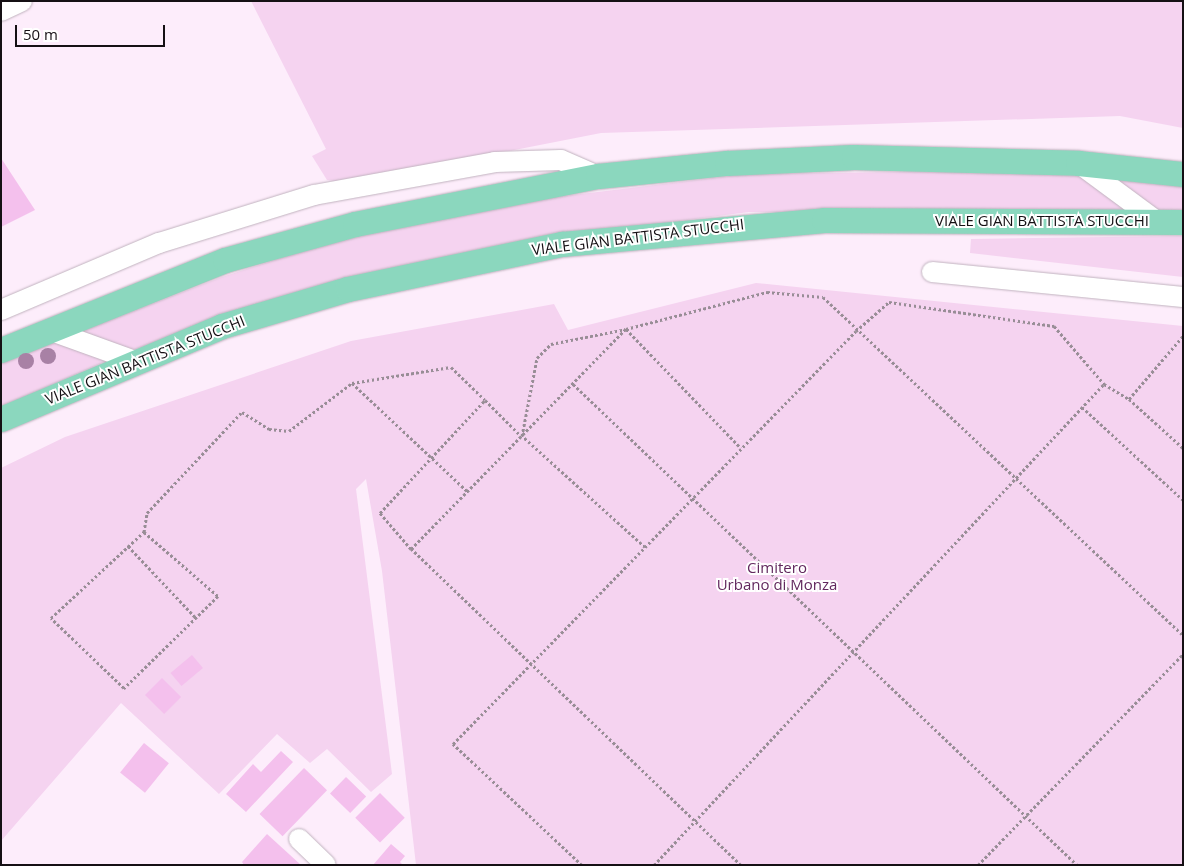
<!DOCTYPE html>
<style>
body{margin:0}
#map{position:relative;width:1184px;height:866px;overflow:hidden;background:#fdedfb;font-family:"Open Sans",sans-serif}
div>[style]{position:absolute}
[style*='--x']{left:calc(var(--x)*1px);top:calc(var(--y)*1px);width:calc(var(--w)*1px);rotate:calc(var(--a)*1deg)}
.green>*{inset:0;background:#f5d3f0}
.building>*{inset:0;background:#f4c0ed;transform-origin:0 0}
.path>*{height:3px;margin-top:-1.5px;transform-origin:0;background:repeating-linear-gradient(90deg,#988d96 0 2.5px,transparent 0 5px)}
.roads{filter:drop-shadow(0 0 1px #c1b3bf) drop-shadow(0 0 1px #c1b3bf)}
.minor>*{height:20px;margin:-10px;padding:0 10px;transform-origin:10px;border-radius:10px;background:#fff}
.major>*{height:25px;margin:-12.5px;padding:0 12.5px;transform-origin:12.5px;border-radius:12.5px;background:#8bd7be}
.trees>*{width:16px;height:16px;margin:-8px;border-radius:50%;background:#a881a5}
span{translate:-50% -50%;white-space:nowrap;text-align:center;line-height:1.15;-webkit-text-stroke:4px #fff;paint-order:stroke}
.street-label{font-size:15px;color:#151014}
.park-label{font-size:15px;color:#62285e}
.frame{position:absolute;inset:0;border:2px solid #151014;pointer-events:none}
.scale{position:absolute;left:15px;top:25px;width:150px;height:22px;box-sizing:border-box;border:2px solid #151014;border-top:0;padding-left:6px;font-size:15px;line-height:18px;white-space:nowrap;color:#151014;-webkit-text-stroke:4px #fff;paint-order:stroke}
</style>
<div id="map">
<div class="green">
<i style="clip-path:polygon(251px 1px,1183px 1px,1183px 128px,1120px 116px,601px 133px,346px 183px,327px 180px,312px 156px,326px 149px)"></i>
<i style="clip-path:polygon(974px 171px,1183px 181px,1183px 210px,749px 212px,516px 242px,322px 286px,127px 352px,1px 407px,1px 362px,222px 277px,318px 246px,515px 202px,746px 174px)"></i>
<i style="clip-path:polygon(1183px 236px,1183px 277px,970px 253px,971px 239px)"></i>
<i style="clip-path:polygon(756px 283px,1183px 326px,1183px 865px,416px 865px,382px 571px,366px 479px,356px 489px,392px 774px,371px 792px,327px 749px,310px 763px,277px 734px,219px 794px,121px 703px,1px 841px,1px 468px,65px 437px,351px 341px,554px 304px,568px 330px)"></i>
</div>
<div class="building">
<i style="clip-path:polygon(1px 158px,35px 210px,1px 227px)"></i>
<i style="left:192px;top:655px;width:17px;height:28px;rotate:50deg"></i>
<i style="left:162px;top:678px;width:27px;height:24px;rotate:45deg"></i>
<i style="left:144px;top:743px;width:32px;height:38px;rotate:39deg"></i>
<i style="clip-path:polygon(281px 751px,293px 762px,246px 812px,226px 794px,253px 764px,261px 772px)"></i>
<i style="left:304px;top:768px;width:32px;height:64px;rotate:44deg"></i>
<i style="left:346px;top:777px;width:28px;height:23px;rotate:44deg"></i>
<i style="left:380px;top:793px;width:35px;height:35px;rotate:45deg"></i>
<i style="clip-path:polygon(267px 834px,301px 865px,244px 865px,242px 862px)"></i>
<i style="clip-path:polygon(391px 844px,405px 856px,400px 862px,403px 865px,373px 865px)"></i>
</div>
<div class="path">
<i style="--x:352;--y:383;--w:158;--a:43.2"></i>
<i style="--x:573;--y:384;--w:697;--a:43.66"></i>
<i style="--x:1129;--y:399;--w:73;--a:42.2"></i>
<i style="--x:1082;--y:407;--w:137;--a:42.6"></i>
<i style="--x:144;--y:532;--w:98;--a:40.9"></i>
<i style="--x:218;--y:596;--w:132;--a:135.6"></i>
<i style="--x:124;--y:688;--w:101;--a:-136.2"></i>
<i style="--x:51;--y:618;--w:127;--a:-42.8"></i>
<i style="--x:144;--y:532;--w:19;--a:-81"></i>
<i style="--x:147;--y:513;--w:139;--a:-46.8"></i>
<i style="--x:242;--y:412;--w:32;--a:32"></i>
<i style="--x:269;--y:429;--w:20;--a:6"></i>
<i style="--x:289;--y:431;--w:79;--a:-37.3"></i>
<i style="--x:352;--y:383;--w:100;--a:-9.2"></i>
<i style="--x:451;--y:367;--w:47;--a:44.1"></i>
<i style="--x:128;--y:546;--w:99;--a:46.6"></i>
<i style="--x:645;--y:547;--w:166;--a:-137.9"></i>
<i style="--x:522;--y:436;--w:79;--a:-79.1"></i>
<i style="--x:537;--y:358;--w:20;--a:-45"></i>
<i style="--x:551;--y:344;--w:76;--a:-11.3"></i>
<i style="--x:626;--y:329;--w:165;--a:46"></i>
<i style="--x:411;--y:549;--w:48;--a:-130.7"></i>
<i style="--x:380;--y:513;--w:154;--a:-47.1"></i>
<i style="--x:485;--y:400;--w:51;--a:45"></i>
<i style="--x:582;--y:865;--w:177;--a:-136.8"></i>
<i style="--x:453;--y:744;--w:577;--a:-45.7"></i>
<i style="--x:856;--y:331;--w:44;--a:-41.3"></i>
<i style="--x:889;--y:302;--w:167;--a:8.3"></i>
<i style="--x:1054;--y:326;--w:77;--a:49.2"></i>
<i style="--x:1104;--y:384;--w:29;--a:31"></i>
<i style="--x:1129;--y:399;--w:83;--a:-49.4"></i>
<i style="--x:654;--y:865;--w:659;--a:-46.91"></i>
<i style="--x:741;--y:865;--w:457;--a:-136.2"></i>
<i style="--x:411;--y:549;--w:308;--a:-45.7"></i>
<i style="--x:626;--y:329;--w:146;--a:-14.7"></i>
<i style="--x:767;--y:292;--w:56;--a:5.1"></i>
<i style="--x:823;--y:297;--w:494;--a:43.2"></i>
<i style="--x:978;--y:865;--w:294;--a:-45.8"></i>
</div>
<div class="roads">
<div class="minor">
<i style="--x:1;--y:11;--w:23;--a:-25"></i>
<i style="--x:1078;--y:163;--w:99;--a:36.4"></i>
<i style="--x:932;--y:272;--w:252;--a:5.7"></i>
<i style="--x:1;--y:310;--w:172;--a:-23"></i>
<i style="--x:159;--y:243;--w:162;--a:-17.2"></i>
<i style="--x:314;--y:195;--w:184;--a:-10.3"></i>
<i style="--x:495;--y:162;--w:66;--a:-1.7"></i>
<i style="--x:561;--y:160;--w:40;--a:23.4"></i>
<i style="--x:49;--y:330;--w:91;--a:19.8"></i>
<i style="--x:299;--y:839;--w:37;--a:44"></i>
</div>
<div class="major">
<i style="--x:1;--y:350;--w:241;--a:-21.9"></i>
<i style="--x:225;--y:260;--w:135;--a:-15.5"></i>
<i style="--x:355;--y:224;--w:248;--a:-11.2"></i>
<i style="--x:598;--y:176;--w:130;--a:-5.8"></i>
<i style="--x:727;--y:163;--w:127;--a:-2.7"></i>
<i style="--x:854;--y:157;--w:224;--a:1.5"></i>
<i style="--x:1078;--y:163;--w:106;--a:6"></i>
<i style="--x:1;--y:419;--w:240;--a:-22.8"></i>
<i style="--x:222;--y:326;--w:131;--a:-16.4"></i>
<i style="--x:348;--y:289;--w:219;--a:-11.9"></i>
<i style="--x:562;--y:244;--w:263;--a:-5.2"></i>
<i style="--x:824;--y:220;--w:359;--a:0.3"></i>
</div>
</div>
<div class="trees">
<i style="left:48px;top:356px"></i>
<i style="left:26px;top:361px"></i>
</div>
<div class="street-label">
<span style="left:1042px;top:221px">VIALE GIAN BATTISTA STUCCHI</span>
<span style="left:638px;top:237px;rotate:-7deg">VIALE GIAN BATTISTA STUCCHI</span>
<span style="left:145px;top:360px;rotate:-22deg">VIALE GIAN BATTISTA STUCCHI</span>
</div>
<div class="park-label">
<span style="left:777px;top:576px">Cimitero<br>Urbano di Monza</span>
</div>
<div class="frame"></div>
<div class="scale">50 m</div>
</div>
